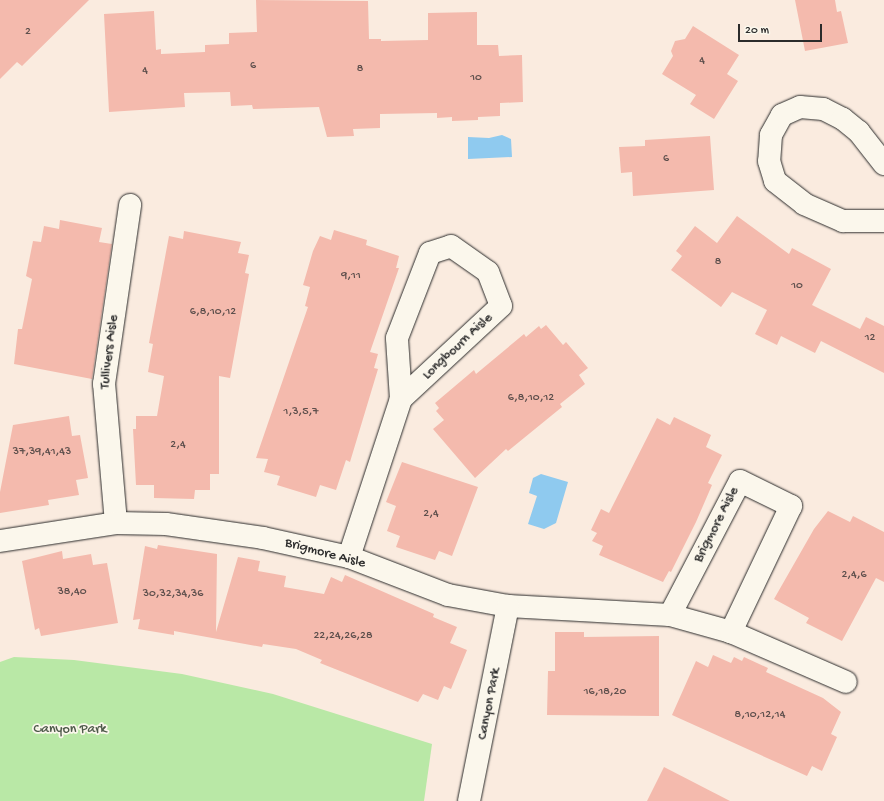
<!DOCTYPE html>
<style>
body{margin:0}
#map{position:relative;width:884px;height:801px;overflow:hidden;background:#faebdf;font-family:"Gochi Hand",sans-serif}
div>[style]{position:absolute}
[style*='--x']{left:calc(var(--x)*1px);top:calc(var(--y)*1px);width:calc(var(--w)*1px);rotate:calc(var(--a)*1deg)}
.green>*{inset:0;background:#b9e8a6}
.water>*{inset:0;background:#8fcaef}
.building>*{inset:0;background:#f4baad}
.roads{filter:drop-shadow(0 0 1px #2b2b2b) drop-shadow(0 0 1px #2b2b2b)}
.street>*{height:22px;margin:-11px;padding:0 11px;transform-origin:11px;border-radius:11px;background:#fbf7ec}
span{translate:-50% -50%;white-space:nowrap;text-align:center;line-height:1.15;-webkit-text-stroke:3.5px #fbf7ec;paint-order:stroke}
.number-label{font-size:12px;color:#5d4f4c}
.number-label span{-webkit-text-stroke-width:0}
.street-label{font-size:14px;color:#2b2b2b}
.park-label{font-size:14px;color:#4e5a4a}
.scale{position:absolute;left:738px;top:24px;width:84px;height:18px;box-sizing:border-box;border:2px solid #2b2b2b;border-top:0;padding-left:5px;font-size:12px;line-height:14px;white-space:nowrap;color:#2b2b2b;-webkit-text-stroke:3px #fbf7ec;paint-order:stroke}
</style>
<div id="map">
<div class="green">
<i style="clip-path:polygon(14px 657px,74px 660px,182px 674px,273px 694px,432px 744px,424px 801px,0 801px,0 662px)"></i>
</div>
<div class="water">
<i style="clip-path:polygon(502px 135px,511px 139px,512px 157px,468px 159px,468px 137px,489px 138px)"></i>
<i style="clip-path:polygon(541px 474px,568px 482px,556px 523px,544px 529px,528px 524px,537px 496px,529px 493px,533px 478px)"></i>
</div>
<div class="building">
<i style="clip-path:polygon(0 0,89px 0,22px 66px,17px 62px,0 79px)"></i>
<i style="clip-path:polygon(256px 0,368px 1px,369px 39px,381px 39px,381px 41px,428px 40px,428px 13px,477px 12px,477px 45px,498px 45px,499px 56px,522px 55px,523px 102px,500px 103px,500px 116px,478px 117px,478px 120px,452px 121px,452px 117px,437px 118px,437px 113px,380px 114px,380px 128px,353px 129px,354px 136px,327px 137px,319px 107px,253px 109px,252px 105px,231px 106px,230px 92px,184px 93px,185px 107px,109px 112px,104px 14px,154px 11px,156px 50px,161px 49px,161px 54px,205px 52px,205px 45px,229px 44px,229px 33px,257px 32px)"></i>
<i style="clip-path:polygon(795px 0,835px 0,837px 12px,841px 11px,848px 43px,805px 51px)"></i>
<i style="clip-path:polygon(693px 26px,739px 55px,727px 74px,738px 81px,714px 119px,690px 104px,696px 95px,662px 74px,673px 56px,671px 51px,675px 41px,685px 39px)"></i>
<i style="clip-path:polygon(710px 136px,714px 190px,633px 196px,632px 172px,621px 173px,619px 147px,645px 146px,645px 140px)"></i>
<i style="clip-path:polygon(737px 216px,789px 254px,792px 248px,831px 269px,812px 305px,860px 329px,866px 317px,884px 326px,884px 373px,821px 341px,815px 353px,781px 336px,777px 345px,755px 334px,767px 310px,732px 292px,721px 307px,671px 270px,682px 256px,676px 251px,695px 226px,717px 243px)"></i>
<i style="clip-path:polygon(60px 220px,102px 228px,99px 242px,112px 244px,92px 379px,14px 364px,18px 329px,22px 329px,32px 279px,26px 276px,33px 241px,41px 242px,44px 226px,59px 229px)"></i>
<i style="clip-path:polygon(334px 230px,367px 240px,366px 245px,399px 256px,396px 268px,399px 268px,370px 352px,378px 354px,374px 368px,378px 369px,350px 462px,346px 460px,336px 490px,320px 485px,316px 497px,277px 485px,280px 476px,264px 472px,268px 459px,256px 458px,308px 307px,305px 306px,310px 287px,303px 285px,313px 251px,320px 236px,331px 240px)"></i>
<i style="clip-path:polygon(184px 231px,241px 242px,238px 253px,249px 255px,245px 273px,249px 274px,230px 378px,219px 376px,219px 474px,210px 474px,210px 490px,195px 490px,194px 499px,154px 498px,154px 485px,136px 485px,133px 429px,136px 429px,136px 416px,157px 416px,164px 376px,148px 372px,153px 344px,149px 343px,169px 236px,183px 239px)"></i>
<i style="clip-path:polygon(546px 325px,563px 345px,566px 342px,588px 368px,579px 375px,585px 384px,560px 404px,562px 407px,508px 451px,506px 449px,475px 478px,433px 429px,444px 420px,436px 411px,439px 408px,435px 403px,474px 370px,476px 374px,524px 334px,526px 337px,539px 326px,541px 329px)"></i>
<i style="clip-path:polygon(69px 416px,72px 436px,80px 435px,88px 478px,76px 480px,79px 495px,48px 500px,49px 505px,0 513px,0 492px,13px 425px)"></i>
<i style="clip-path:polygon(674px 417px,711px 435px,706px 447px,722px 455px,708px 483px,712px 485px,696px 522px,671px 572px,669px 571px,663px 582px,599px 555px,603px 546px,592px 541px,597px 533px,591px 530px,601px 509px,609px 513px,657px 418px,670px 425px)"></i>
<i style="clip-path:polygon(402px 462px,478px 487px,452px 556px,439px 551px,435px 560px,396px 547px,400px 536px,387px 531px,396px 506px,386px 502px)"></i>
<i style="clip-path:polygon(828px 511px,850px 522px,853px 516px,884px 532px,884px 582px,876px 578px,842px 641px,806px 623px,809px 618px,774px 599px,814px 529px)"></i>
<i style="clip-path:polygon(158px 545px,217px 554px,216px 632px,238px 557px,260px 561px,258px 571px,286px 576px,284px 587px,324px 594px,331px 577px,342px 582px,345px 575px,434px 614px,433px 617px,457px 627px,450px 643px,467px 650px,451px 689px,444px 686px,438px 700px,423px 694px,418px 702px,320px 663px,322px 660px,296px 649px,263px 644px,262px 647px,174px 631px,174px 635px,138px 629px,140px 619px,133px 620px,145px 546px,157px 549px)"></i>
<i style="clip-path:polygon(62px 551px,63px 559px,91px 554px,93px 565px,107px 563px,118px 623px,41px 636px,39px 628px,35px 630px,22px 561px)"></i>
<i style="clip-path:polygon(555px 632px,584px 632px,584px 637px,659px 636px,659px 716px,547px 715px,548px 671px,555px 671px)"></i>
<i style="clip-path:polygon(713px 655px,731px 663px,734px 657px,742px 661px,744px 657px,768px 668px,766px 672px,823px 698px,841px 712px,831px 734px,837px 737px,822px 771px,812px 766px,807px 776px,672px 715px,696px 661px,708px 667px)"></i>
<i style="clip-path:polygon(664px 767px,730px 801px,647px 801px)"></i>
</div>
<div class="roads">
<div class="street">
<i style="--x:884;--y:164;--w:41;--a:-128"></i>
<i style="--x:859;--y:132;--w:21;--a:-141"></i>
<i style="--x:843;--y:119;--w:22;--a:-153"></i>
<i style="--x:823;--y:109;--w:23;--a:-175"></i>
<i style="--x:800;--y:107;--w:20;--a:156"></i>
<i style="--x:782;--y:115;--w:23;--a:119"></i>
<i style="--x:771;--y:135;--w:26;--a:94"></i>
<i style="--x:769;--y:161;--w:21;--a:73"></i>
<i style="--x:775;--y:181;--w:37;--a:38"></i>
<i style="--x:804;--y:204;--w:43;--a:23.6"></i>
<i style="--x:843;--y:221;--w:41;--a:0"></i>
<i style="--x:116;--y:523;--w:140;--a:-94.9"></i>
<i style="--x:104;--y:384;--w:181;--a:-81.7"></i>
<i style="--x:0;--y:541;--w:117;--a:-8.8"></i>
<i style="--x:116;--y:523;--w:50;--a:1.1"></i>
<i style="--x:166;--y:524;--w:98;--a:8.2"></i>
<i style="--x:263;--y:538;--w:88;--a:12.5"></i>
<i style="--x:349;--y:557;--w:106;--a:21"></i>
<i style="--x:448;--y:595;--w:61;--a:10.4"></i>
<i style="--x:508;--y:606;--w:162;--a:3.2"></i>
<i style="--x:670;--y:615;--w:63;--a:15.6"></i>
<i style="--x:731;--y:632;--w:125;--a:23.5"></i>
<i style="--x:349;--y:557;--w:166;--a:-71.8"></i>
<i style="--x:401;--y:399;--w:61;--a:-93.8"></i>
<i style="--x:397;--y:338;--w:91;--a:-68.8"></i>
<i style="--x:430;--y:253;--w:22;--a:-18"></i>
<i style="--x:451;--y:246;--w:45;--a:35.1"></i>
<i style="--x:488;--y:272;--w:36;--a:69"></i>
<i style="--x:501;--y:306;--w:137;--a:137.1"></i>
<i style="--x:670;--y:615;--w:151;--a:-62.4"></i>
<i style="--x:740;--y:481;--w:57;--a:26.1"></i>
<i style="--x:791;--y:506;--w:140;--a:115.5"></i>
<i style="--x:469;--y:801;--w:199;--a:-78.7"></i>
</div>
</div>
<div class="number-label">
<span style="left:28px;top:33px">2</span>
<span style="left:702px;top:62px">4</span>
<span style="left:253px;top:67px">6</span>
<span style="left:360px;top:70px">8</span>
<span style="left:145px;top:72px">4</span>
<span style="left:476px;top:79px">10</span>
<span style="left:666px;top:160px">6</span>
<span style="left:718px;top:263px">8</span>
<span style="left:351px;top:277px">9,11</span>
<span style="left:797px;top:287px">10</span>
<span style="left:213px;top:313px">6,8,10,12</span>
<span style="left:870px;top:339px">12</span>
<span style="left:531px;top:399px">6,8,10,12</span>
<span style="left:301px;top:413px">1,3,5,7</span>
<span style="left:178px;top:446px">2,4</span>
<span style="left:42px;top:453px">37,39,41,43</span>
<span style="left:431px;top:515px">2,4</span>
<span style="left:854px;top:576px">2,4,6</span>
<span style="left:72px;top:593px">38,40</span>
<span style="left:173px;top:595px">30,32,34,36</span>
<span style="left:343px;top:637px">22,24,26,28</span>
<span style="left:605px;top:693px">16,18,20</span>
<span style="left:760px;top:716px">8,10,12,14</span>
</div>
<div class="street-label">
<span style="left:458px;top:347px;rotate:-43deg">Longbourn Aisle</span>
<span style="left:110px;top:352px;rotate:-83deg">Tullivers Aisle</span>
<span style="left:717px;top:525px;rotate:-63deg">Brigmore Aisle</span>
<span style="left:325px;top:554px;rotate:15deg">Brigmore Aisle</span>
<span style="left:490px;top:704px;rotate:-79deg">Canyon Park</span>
</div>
<div class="park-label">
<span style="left:70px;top:730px">Canyon Park</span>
</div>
<div class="scale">20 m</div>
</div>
